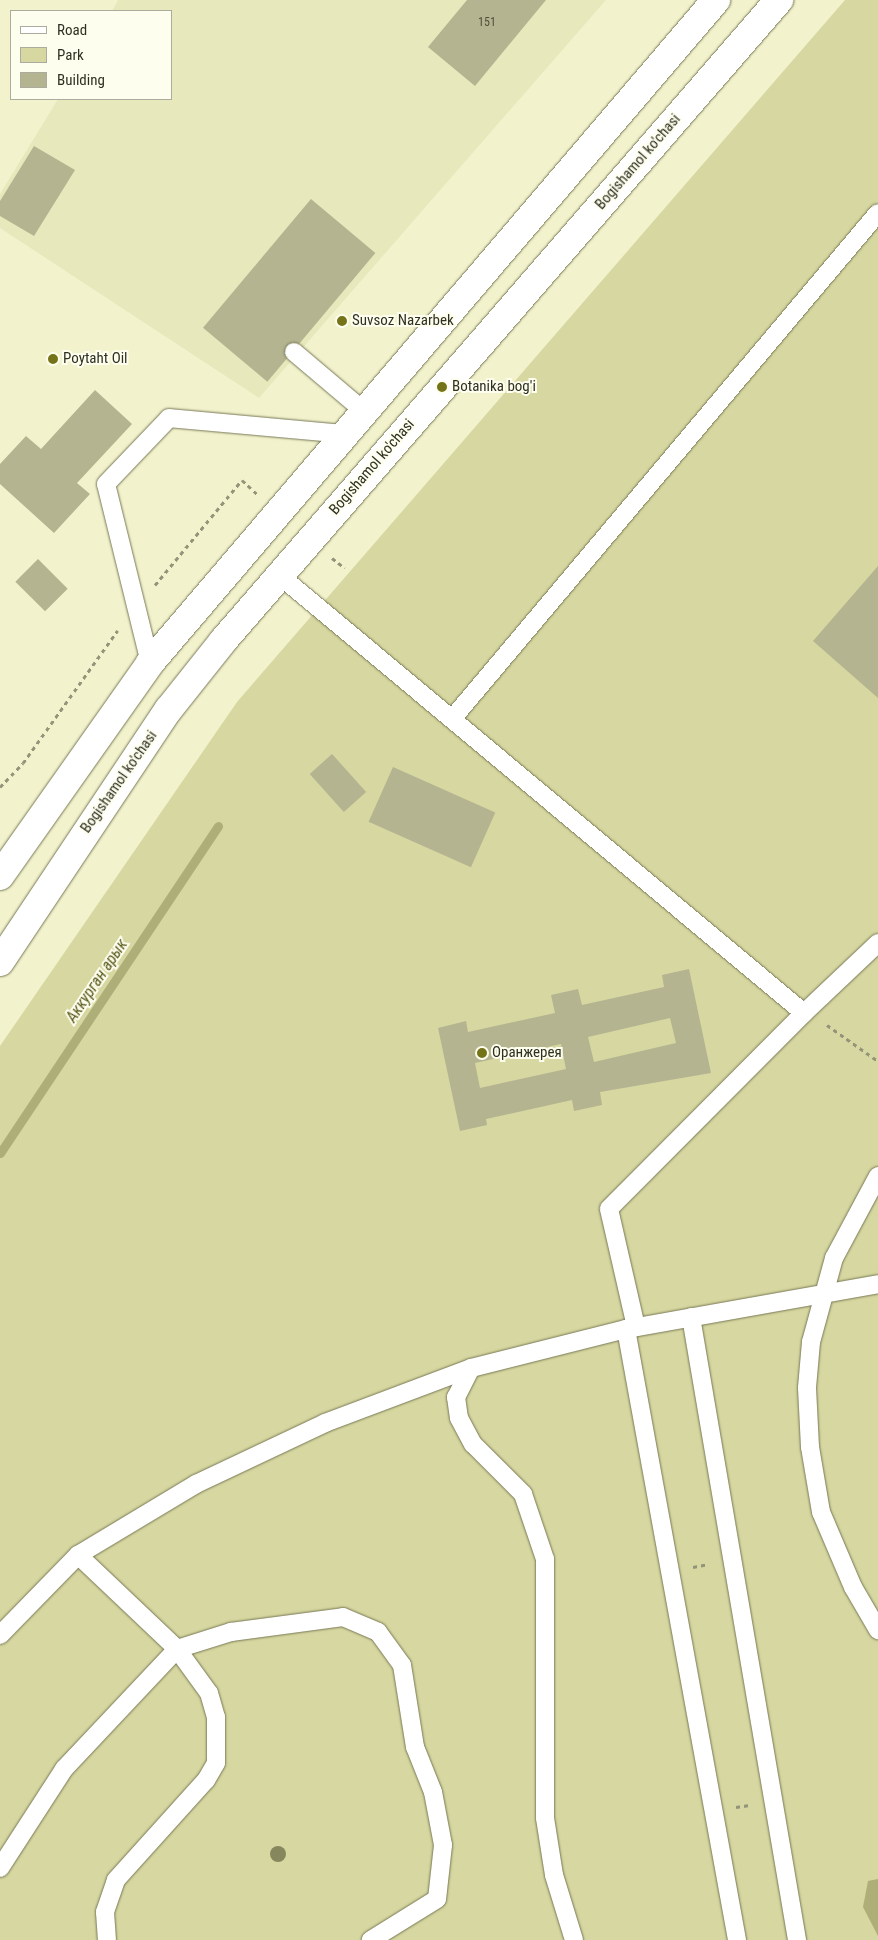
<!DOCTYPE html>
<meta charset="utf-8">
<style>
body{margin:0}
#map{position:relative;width:878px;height:1940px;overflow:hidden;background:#f2f3cd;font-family:"Roboto Condensed",sans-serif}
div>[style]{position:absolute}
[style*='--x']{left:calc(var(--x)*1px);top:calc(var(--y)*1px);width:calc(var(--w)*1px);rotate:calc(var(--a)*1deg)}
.built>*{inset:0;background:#e7e8bb}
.green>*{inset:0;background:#d7d7a1}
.water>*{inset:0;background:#adae78}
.stream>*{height:9px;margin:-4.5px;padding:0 4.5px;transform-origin:4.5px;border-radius:4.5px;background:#adae78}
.building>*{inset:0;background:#b4b490;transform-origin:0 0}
.path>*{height:3px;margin-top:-1.5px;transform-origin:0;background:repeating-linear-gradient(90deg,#939479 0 4px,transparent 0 8px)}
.roads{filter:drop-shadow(0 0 1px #787856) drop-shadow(0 0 1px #787856)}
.lane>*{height:18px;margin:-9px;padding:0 9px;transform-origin:9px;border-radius:9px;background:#fff}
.secondary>*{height:28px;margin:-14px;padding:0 14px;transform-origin:14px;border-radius:14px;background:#fff}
.trees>*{width:16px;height:16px;margin:-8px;border-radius:50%;background:#87875d}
.dots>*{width:14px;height:14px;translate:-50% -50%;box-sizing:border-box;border:2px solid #fefeef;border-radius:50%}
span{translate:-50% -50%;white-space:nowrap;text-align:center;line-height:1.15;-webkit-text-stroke:4px #fefeef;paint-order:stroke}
.number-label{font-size:12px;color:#50513d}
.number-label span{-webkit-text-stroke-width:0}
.street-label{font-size:15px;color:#2f3021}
.poi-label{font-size:15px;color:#2f3021}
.left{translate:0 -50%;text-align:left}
.water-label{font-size:16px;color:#58581a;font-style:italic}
.legend{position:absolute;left:10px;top:10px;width:162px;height:90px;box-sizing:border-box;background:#fefeef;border:1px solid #abac9d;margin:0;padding:6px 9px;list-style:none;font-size:15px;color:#2f3021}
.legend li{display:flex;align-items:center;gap:10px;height:25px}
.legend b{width:25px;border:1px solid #abac9d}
</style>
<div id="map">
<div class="built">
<i style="clip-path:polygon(118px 0,606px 0,259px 398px,0 228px,0 194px,58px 99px,171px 99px,171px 11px,112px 11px)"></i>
</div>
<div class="green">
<i style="clip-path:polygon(845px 0,878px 0,878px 1940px,0 1940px,0 1046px,237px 702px)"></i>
</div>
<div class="water">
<i style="clip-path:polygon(878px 1879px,878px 1936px,863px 1907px,868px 1881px)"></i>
</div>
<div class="stream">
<i style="--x:0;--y:1153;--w:393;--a:-56.3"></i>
</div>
<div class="building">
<i style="clip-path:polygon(467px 0,546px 0,475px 86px,428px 47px)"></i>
<i style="clip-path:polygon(34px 146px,75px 170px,34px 236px,0 216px,0 201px)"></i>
<i style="left:311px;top:199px;width:84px;height:168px;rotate:40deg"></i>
<i style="clip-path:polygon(95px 390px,132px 424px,77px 483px,90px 494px,54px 533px,0 484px,0 464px,26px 436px,41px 449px)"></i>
<i style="left:38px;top:559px;width:42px;height:32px;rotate:45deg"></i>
<i style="clip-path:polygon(878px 566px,878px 698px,813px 641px)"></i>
<i style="left:332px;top:754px;width:51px;height:30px;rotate:48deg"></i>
<i style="left:393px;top:767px;width:112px;height:60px;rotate:24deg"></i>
<i style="clip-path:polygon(evenodd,689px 969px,711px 1073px,600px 1092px,602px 1105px,574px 1111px,572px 1100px,486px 1119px,487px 1125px,460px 1131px,438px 1028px,466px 1021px,468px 1032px,555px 1013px,551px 995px,578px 989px,582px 1005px,664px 987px,662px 975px,689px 969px,670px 1018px,676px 1043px,594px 1062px,588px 1037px,670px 1018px,689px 969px,561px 1044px,566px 1069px,480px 1088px,475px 1063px,561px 1044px)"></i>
</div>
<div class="path">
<i style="--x:332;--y:558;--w:16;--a:38"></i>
<i style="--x:155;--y:585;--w:136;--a:-50.4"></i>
<i style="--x:242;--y:480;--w:21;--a:43"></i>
<i style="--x:0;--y:787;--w:33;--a:-46"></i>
<i style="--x:23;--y:763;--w:163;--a:-54.5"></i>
<i style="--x:827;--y:1025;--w:62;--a:35.2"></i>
<i style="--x:693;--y:1567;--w:16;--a:-11"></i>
<i style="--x:736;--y:1807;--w:14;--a:-8"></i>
</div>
<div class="roads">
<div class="lane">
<i style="--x:294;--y:352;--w:93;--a:40.2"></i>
<i style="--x:278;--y:574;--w:685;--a:39.85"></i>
<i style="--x:804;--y:1013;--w:276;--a:134.9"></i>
<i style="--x:609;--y:1209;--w:121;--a:77.1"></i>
<i style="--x:150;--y:663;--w:184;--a:-103.8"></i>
<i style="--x:106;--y:484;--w:91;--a:-46.3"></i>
<i style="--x:169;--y:418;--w:177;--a:5.2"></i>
<i style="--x:452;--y:719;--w:661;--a:-49.91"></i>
<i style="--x:804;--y:1013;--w:102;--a:-43.4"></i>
<i style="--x:878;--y:1176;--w:93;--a:118.2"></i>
<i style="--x:834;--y:1258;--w:87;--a:105.3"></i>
<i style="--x:811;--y:1342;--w:46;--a:95"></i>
<i style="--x:807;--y:1388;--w:59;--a:87.1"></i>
<i style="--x:810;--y:1447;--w:66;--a:80.4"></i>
<i style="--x:821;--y:1512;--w:82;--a:66.9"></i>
<i style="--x:853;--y:1587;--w:50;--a:59.8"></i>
<i style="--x:691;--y:1317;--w:632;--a:80.34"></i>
<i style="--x:626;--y:1329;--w:621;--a:79.7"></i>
<i style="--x:471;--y:1368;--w:33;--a:117"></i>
<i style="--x:456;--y:1397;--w:21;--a:82"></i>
<i style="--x:459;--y:1418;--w:30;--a:62"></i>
<i style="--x:473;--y:1444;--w:71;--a:45"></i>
<i style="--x:523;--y:1494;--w:69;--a:71.3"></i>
<i style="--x:545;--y:1559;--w:259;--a:90"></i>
<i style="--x:545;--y:1818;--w:58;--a:81"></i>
<i style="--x:554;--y:1875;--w:68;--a:72.9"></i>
<i style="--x:78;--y:1555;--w:137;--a:43.5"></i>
<i style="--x:177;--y:1649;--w:54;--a:54"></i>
<i style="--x:209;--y:1693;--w:25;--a:74"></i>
<i style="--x:216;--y:1717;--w:46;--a:90"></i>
<i style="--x:216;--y:1763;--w:20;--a:120"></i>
<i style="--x:206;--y:1780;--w:135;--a:132"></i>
<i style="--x:116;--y:1880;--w:34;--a:109"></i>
<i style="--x:105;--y:1912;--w:28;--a:86"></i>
<i style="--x:0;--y:1635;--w:112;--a:-45.7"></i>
<i style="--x:78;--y:1555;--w:138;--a:-31"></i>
<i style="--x:196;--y:1484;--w:143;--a:-25.3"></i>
<i style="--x:325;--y:1423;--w:156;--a:-20.6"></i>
<i style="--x:471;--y:1368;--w:160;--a:-14.1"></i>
<i style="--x:626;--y:1329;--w:256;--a:-10.1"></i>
<i style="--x:0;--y:1868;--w:118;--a:-57.1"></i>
<i style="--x:64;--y:1769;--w:165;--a:-46.7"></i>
<i style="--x:177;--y:1649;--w:57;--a:-17.5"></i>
<i style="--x:231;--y:1632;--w:113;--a:-7.6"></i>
<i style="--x:343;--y:1617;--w:38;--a:23"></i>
<i style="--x:378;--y:1632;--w:41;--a:54"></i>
<i style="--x:402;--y:1665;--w:83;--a:81"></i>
<i style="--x:415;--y:1747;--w:48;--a:68.2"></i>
<i style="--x:433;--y:1792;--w:54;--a:79.3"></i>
<i style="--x:443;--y:1845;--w:54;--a:96.3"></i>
<i style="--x:437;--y:1899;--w:78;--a:148.2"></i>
</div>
<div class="secondary">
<i style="--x:0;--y:876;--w:261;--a:-54.8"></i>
<i style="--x:150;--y:663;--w:872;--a:-49.51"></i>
<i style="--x:0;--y:962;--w:304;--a:-56.3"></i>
<i style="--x:169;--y:709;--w:87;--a:-51.5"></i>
<i style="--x:223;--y:641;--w:849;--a:-49.06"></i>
</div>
</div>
<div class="trees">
<i style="left:278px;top:1854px"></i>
</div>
<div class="dots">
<i style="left:342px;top:321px;background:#747317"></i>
<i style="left:53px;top:359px;background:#747317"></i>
<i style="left:442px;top:387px;background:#747317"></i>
<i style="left:482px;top:1053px;background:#747317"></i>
</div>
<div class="number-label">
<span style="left:487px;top:23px">151</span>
</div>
<div class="street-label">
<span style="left:638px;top:162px;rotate:-49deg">Bogishamol ko'chasi</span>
<span style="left:372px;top:467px;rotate:-49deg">Bogishamol ko'chasi</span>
<span style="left:119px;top:782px;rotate:-55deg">Bogishamol ko'chasi</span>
</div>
<div class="poi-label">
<span class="left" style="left:352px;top:321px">Suvsoz Nazarbek</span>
<span class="left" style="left:63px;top:359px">Poytaht Oil</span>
<span class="left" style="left:452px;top:387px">Botanika bog'i</span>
<span class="left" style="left:492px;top:1053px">Оранжерея</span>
</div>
<div class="water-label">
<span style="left:97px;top:981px;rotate:-56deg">Аккурган арык</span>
</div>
<ul class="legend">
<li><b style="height:6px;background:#fff"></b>Road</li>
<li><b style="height:14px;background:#d7d7a1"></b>Park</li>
<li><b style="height:14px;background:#b4b490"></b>Building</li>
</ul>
</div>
